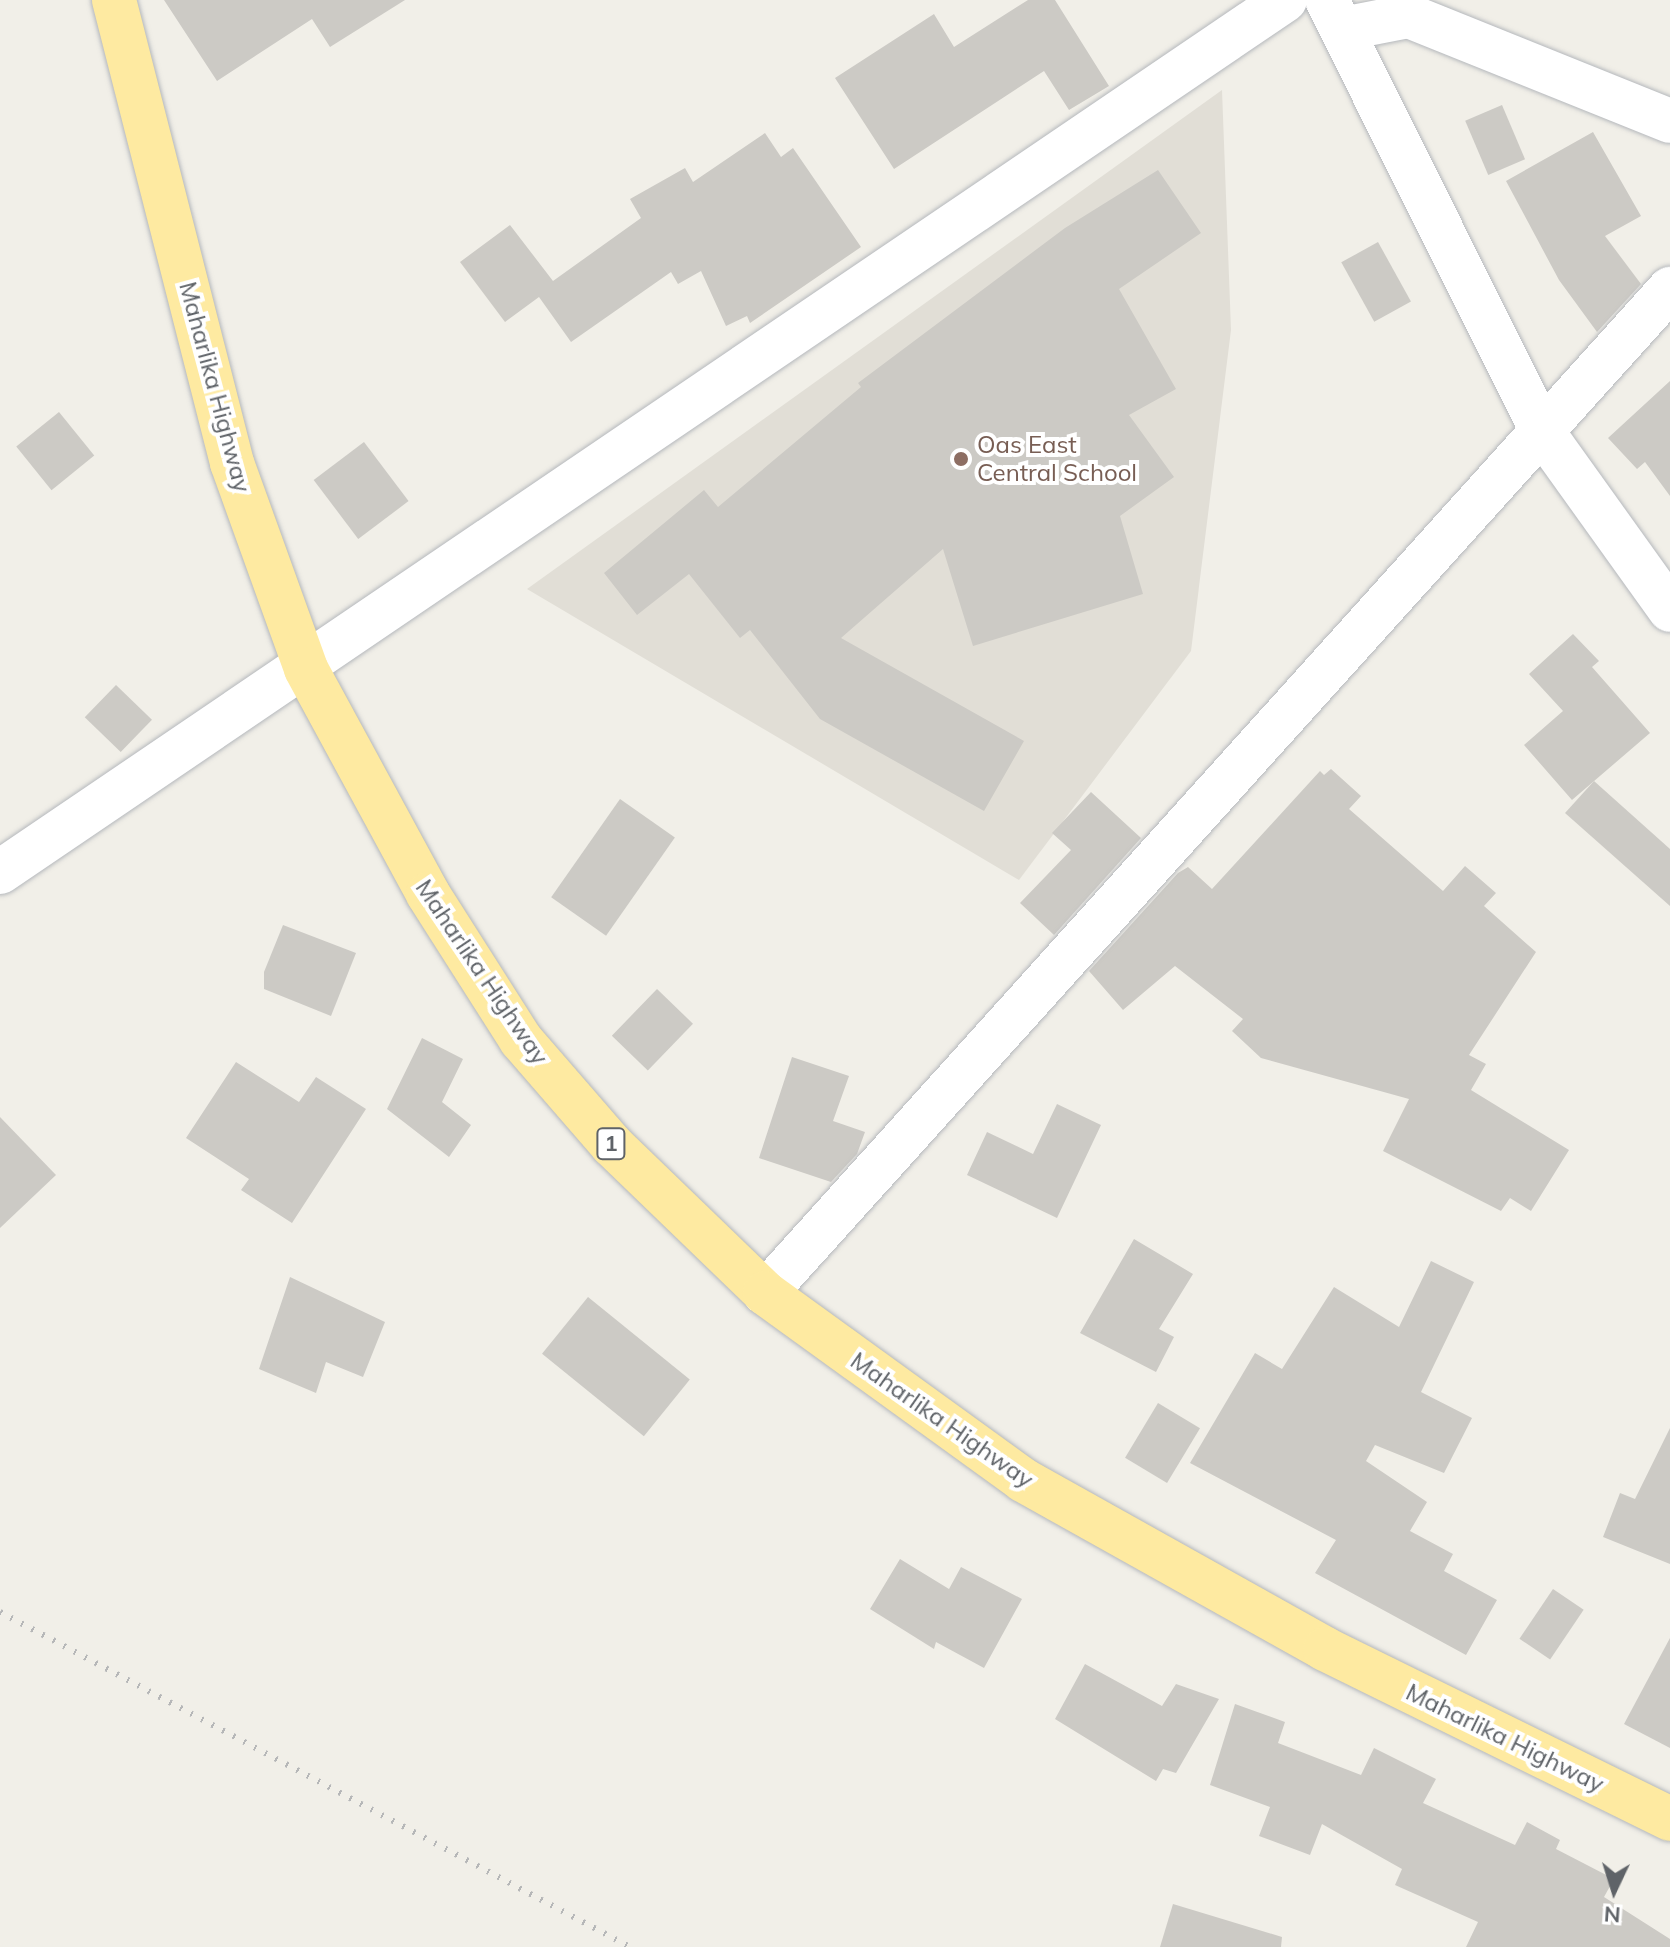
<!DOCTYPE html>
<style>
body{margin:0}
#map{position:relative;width:1670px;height:1947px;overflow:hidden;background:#f1efe8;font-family:Mulish,sans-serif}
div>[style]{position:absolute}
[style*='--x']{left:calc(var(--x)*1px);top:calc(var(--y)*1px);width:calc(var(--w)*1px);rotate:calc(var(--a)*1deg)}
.education>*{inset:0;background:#e1ded6}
.building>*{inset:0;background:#cccac5;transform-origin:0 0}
.roads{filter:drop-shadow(0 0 2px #b5b8bc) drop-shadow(0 0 2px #b5b8bc)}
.minor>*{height:44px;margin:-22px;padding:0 22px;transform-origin:22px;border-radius:22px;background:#fff}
.tertiary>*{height:44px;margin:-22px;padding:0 22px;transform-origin:22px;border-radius:22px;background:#fff}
.secondary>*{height:44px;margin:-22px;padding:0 22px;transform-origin:22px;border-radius:22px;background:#fff}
.trunk>*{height:44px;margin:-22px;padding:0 22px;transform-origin:22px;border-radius:22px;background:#feeaa1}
.rail>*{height:6px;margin-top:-3px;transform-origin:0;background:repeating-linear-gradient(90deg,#b6b7b8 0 2px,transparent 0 12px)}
.dots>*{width:22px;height:22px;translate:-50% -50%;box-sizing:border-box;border:4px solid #fff;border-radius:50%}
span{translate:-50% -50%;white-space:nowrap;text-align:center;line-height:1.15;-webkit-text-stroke:8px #fff;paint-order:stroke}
.shield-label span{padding:2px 6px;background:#fff;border:2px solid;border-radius:6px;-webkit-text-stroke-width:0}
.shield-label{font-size:22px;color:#5f6368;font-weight:700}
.street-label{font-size:24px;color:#5f6368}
.education-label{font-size:24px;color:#785e54}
.left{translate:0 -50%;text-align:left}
.north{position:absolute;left:1574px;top:1851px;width:80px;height:80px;-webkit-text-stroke:6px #fff;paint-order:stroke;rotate:184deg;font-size:22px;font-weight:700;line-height:32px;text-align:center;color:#5f6368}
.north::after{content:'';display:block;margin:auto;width:28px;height:36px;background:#5f6368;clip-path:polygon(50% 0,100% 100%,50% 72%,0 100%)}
</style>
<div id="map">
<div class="education">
<i style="clip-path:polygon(1222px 90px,1231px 330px,1191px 651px,1019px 880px,527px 589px)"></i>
</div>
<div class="building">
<i style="clip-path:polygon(164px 0,405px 0,330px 47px,312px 19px,217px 81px)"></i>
<i style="clip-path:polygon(1028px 0,1055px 0,1109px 86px,1069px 110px,1044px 71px,894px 169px,835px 78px,934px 14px,954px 47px)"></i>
<i style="left:1502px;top:105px;width:59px;height:40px;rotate:67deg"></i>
<i style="clip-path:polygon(1593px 132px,1641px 216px,1605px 236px,1641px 284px,1597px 332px,1559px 280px,1506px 181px)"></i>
<i style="clip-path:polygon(765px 133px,781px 157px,793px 148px,861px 247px,750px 323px,747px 316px,726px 326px,701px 271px,678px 284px,671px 272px,571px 342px,539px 297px,505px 322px,460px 262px,510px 225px,553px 281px,641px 218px,630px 199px,685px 168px,693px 182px)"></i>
<i style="clip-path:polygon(1158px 170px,1201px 233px,1119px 289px,1176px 389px,1129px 415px,1174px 477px,1120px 516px,1143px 594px,973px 646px,943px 549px,841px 638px,1024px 741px,984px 811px,820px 719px,750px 630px,740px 638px,689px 574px,637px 615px,604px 573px,704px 490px,718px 507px,861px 387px,858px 383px,1065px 228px)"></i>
<i style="left:1378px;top:242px;width:68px;height:42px;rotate:61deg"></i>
<i style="clip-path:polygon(1670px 381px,1670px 496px,1645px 462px,1637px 469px,1608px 438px)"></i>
<i style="left:59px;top:412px;width:56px;height:55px;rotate:51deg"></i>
<i style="left:364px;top:442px;width:74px;height:63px;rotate:53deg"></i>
<i style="clip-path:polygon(1573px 634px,1599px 661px,1592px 667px,1650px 733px,1572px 800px,1524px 745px,1563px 711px,1529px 674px)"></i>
<i style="left:116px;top:685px;width:50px;height:45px;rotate:44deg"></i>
<i style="clip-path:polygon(1331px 769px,1361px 796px,1349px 809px,1443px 891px,1465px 866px,1496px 893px,1484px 906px,1536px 952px,1469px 1055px,1486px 1064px,1471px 1090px,1569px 1150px,1531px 1211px,1510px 1198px,1501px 1211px,1383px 1151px,1409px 1099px,1261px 1058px,1232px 1031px,1243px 1019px,1175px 966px,1123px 1010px,1089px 971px,1178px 873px,1188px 867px,1212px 889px,1320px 771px,1324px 775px)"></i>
<i style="clip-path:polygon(1594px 781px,1670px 849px,1670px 906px,1565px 813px)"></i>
<i style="clip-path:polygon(1091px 792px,1141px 838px,1054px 935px,1020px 903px,1071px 850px,1052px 833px)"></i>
<i style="left:620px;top:799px;width:67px;height:120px;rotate:35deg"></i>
<i style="clip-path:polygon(283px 925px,356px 953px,331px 1016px,264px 989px,264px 972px)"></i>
<i style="left:657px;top:989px;width:50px;height:65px;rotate:44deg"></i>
<i style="clip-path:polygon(422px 1038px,463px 1059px,442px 1102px,471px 1125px,449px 1157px,387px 1109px)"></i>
<i style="clip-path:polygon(792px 1057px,849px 1076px,833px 1121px,865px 1132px,857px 1154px,831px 1182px,759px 1158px)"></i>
<i style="clip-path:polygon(236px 1062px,299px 1102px,316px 1077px,366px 1109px,292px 1223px,241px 1190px,249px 1179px,186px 1138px)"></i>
<i style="clip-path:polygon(1057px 1104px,1101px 1125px,1057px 1218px,967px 1175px,987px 1132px,1033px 1154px)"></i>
<i style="clip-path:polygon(0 1117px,56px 1175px,0 1228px)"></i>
<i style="clip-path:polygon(1134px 1239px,1193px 1274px,1159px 1329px,1174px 1337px,1156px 1372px,1080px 1333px)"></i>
<i style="clip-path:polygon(1431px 1261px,1474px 1282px,1421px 1392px,1472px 1418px,1444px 1473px,1375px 1445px,1366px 1461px,1427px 1502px,1410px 1531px,1453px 1554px,1444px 1571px,1497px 1600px,1466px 1655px,1315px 1573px,1336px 1540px,1190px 1463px,1255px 1353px,1282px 1369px,1334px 1287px,1399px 1327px)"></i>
<i style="clip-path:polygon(290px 1277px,385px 1322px,363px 1377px,326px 1362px,316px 1393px,259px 1369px)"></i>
<i style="left:588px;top:1297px;width:131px;height:73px;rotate:39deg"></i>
<i style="left:1158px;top:1403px;width:49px;height:64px;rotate:31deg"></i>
<i style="clip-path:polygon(1670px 1428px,1670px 1564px,1603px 1537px,1620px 1493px,1635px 1499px)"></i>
<i style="clip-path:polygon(900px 1559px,949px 1589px,961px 1567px,1022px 1599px,984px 1668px,936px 1642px,934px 1649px,870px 1609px)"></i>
<i style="left:1553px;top:1589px;width:37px;height:60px;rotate:34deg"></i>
<i style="clip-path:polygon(1670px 1638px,1670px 1748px,1624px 1724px)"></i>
<i style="clip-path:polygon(1085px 1664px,1162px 1706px,1176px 1684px,1219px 1699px,1176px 1773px,1163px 1769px,1156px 1781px,1055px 1719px)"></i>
<i style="clip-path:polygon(1235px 1704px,1285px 1722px,1278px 1743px,1361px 1775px,1374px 1748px,1436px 1779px,1423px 1803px,1515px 1845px,1527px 1822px,1560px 1840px,1556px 1849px,1614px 1879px,1604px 1897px,1670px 1939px,1670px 1947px,1466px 1947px,1478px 1922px,1395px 1885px,1402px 1869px,1322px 1824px,1310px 1855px,1259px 1836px,1270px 1807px,1210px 1785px)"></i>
<i style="clip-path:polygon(1173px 1904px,1282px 1937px,1281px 1947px,1160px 1947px)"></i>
</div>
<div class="roads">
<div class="minor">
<i style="--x:1342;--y:29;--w:68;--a:-11"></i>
<i style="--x:1409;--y:16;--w:281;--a:21.9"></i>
<i style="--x:765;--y:1293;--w:1352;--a:-47.97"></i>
</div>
<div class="tertiary">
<i style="--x:0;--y:872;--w:1553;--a:-34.16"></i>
</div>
<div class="secondary">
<i style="--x:1327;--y:0;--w:482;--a:63.5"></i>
<i style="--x:1542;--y:431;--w:220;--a:54.4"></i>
</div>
<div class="trunk">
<i style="--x:114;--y:0;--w:478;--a:75.7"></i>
<i style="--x:232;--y:463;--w:219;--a:70.2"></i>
<i style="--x:306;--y:669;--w:256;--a:61.5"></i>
<i style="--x:428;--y:894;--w:173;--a:57.5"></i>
<i style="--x:521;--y:1040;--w:139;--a:49.1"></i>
<i style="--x:612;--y:1145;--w:213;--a:44"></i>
<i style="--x:765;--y:1293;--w:319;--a:35.9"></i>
<i style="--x:1023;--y:1480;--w:346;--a:29.2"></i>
<i style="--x:1325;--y:1649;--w:385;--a:26.2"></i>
</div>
</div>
<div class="rail">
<i style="--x:0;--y:1612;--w:714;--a:28"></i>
</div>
<div class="dots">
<i style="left:961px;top:459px;background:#8d6e63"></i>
</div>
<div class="shield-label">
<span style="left:611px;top:1144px">1</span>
</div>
<div class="street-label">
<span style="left:215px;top:387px;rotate:75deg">Maharlika Highway</span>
<span style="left:482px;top:972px;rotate:56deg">Maharlika Highway</span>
<span style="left:942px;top:1420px;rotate:35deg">Maharlika Highway</span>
<span style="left:1505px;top:1738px;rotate:26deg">Maharlika Highway</span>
</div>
<div class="education-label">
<span class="left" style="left:977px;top:459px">Oas East<br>Central School</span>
</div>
<div class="north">N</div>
</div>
